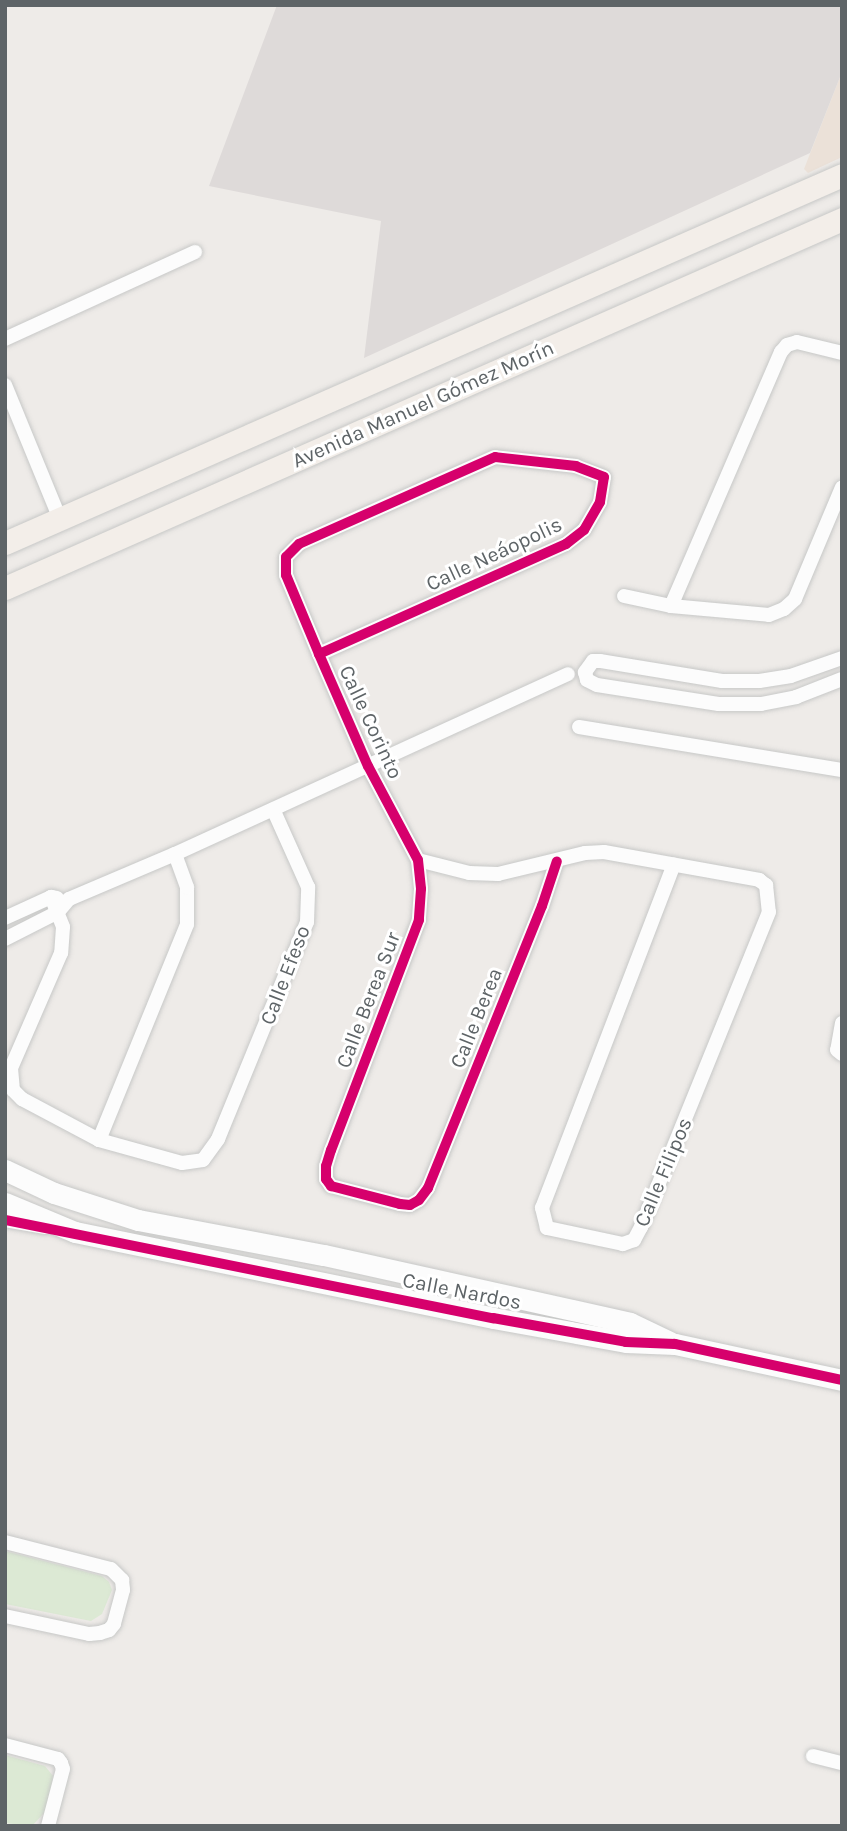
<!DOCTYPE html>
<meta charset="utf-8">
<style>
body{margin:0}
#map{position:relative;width:847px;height:1831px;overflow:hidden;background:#eeebe8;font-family:Karla,sans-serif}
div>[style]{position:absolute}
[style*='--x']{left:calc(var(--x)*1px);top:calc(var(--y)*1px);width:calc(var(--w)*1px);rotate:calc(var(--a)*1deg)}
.commercial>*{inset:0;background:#ebe1d8}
.industrial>*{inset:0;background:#dedad9}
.green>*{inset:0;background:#dce9d4}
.roads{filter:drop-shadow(0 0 2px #c7c8c7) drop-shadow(0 0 2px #c7c8c7)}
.street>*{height:14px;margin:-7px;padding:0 7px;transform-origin:7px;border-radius:7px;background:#fcfcfc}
.secondary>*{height:21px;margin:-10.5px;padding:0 10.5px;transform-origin:10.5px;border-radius:10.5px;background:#fcfcfc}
.primary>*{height:23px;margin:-11.5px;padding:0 11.5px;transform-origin:11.5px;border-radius:11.5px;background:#f3eee9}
.cycleway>*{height:10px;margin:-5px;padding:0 5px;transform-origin:5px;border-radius:5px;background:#d6006c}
span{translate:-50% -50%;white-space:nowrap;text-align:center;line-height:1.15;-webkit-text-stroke:6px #fff;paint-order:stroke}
.street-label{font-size:21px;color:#5e6467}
.frame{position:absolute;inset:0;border:7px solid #5e6467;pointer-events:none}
</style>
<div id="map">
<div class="commercial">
<i style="clip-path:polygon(842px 72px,842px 157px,808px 173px,804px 169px)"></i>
</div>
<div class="industrial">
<i style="clip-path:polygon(277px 5px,842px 5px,842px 72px,810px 153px,364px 358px,381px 221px,209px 186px)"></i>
</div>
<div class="green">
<i style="clip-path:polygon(5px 1551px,102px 1576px,109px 1582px,112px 1590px,102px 1614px,91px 1621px,5px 1604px)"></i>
<i style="clip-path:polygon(5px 1755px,45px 1766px,53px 1776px,46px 1811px,32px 1826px,5px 1823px)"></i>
</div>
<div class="roads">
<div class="street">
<i style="--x:5;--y:339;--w:209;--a:-24.6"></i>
<i style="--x:5;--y:385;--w:145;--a:67.7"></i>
<i style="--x:624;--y:596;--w:48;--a:12"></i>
<i style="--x:671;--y:606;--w:98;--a:5.2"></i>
<i style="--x:769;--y:615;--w:16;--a:-22"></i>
<i style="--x:784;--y:609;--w:15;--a:-42"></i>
<i style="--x:795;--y:599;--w:121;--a:-67.2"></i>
<i style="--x:671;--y:606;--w:277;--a:-66.6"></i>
<i style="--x:781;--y:352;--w:9;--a:-49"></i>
<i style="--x:787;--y:345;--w:10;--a:-17"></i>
<i style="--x:797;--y:342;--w:46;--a:13.7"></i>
<i style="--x:319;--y:654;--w:270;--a:-24"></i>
<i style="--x:566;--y:544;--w:23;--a:-38"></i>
<i style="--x:584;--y:530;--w:32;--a:-60"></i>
<i style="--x:600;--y:502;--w:25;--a:-81"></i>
<i style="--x:604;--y:477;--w:30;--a:-159"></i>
<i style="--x:576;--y:466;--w:81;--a:-173.7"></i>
<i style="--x:495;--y:457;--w:214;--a:156.1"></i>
<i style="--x:299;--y:544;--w:18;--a:135"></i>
<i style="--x:286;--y:557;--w:18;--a:90"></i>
<i style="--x:286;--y:575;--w:86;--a:67.3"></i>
<i style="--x:319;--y:654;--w:122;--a:66.4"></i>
<i style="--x:368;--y:766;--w:106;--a:62"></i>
<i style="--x:418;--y:860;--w:29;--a:84"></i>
<i style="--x:421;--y:889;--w:31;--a:94"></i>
<i style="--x:419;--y:920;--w:246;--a:110.9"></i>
<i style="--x:331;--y:1150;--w:17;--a:107"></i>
<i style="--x:326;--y:1166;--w:13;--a:90"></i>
<i style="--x:326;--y:1179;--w:9;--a:54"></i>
<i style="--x:331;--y:1186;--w:71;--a:14.6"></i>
<i style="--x:400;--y:1204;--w:10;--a:6"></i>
<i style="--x:410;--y:1205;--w:10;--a:-29"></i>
<i style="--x:419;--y:1200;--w:15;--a:-53"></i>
<i style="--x:428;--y:1188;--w:304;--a:-68"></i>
<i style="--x:542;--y:906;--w:47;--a:-71.6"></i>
<i style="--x:842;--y:658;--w:54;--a:160.6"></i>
<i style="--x:791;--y:676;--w:32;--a:171"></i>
<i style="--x:759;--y:681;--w:37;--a:180"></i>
<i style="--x:722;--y:681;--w:124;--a:-170.7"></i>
<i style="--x:600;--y:661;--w:7;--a:180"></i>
<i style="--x:593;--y:661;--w:14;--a:126"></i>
<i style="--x:585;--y:672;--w:8;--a:76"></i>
<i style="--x:587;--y:680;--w:11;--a:27"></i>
<i style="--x:597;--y:685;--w:123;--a:8.9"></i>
<i style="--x:719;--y:704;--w:42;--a:0"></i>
<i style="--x:761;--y:704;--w:36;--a:-11"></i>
<i style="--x:796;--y:697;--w:49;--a:-21.4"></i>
<i style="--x:579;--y:727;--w:266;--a:9.3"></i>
<i style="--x:418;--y:860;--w:53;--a:14.3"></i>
<i style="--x:469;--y:873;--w:29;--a:2"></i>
<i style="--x:498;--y:874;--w:89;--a:-13.6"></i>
<i style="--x:585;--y:853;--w:19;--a:-3"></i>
<i style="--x:604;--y:852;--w:158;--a:10.2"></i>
<i style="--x:759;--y:880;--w:9;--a:36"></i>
<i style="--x:766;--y:885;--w:27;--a:84"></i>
<i style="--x:769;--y:912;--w:340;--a:112.1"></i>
<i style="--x:641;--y:1227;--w:15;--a:118"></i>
<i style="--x:634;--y:1240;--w:12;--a:160"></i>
<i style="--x:623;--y:1244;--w:78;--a:-168.1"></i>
<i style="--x:547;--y:1228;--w:21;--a:-104"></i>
<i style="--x:542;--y:1208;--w:368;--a:-69"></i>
<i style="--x:51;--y:897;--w:32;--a:68"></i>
<i style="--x:63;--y:927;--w:26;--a:94"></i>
<i style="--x:61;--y:953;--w:125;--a:113.5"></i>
<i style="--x:11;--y:1068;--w:22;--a:85"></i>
<i style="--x:13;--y:1090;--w:13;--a:45"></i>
<i style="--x:22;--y:1099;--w:87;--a:28"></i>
<i style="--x:99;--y:1140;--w:86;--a:15.5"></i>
<i style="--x:182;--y:1163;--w:21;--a:-8"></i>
<i style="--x:203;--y:1160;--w:26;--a:-54"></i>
<i style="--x:218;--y:1139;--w:235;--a:-67.7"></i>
<i style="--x:307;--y:922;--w:35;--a:-88"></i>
<i style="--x:308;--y:887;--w:85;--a:-114.2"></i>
<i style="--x:5;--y:918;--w:51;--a:-24.5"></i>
<i style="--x:51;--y:897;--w:6;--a:9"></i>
<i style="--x:5;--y:939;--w:59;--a:-27"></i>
<i style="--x:58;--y:912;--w:17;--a:-50"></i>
<i style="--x:69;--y:899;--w:115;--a:-23"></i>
<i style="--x:175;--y:854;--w:432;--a:-24.6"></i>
<i style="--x:842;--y:1023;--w:27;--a:100"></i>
<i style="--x:837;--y:1050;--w:6;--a:39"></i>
<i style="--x:99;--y:1140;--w:233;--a:-67.8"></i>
<i style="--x:187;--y:924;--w:37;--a:-90"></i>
<i style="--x:187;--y:887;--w:35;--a:-110"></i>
<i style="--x:5;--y:1220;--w:41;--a:9.9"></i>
<i style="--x:5;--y:1542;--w:109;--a:14.3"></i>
<i style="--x:111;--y:1569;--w:16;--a:45"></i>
<i style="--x:122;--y:1580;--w:10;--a:84"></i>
<i style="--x:123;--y:1590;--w:35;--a:105"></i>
<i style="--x:114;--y:1624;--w:8;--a:130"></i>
<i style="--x:109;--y:1630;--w:9;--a:162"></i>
<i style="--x:100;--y:1633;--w:11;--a:175"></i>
<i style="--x:89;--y:1634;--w:86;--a:-167.9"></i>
<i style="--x:5;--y:1745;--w:55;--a:14.8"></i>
<i style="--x:58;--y:1759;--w:5;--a:53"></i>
<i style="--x:61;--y:1763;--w:6;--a:72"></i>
<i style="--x:63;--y:1769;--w:59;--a:104.7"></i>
<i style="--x:813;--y:1756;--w:30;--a:14"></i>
</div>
<div class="secondary">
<i style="--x:5;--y:1170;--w:54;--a:25.1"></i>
<i style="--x:54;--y:1193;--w:88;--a:17.8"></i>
<i style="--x:138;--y:1220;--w:189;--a:10.7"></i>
<i style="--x:324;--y:1255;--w:313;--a:12.5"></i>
<i style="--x:630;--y:1323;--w:44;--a:25.4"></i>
<i style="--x:5;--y:1203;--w:76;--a:22.5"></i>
<i style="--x:75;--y:1232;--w:427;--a:11.6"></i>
<i style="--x:493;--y:1318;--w:135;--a:10.2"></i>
<i style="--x:626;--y:1342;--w:49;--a:2.3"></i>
<i style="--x:675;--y:1344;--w:171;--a:12.2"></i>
</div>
<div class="primary">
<i style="--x:5;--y:543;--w:914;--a:-23.73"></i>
<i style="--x:5;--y:588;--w:915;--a:-23.79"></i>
</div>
</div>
<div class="cycleway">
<i style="--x:319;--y:654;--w:270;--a:-24"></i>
<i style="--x:566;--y:544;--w:23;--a:-38"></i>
<i style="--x:584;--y:530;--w:32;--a:-60"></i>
<i style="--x:600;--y:502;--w:25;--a:-81"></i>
<i style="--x:604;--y:477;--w:30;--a:-159"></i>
<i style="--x:576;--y:466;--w:81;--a:-173.7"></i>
<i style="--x:495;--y:457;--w:214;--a:156.1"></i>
<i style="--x:299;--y:544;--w:18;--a:135"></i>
<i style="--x:286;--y:557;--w:18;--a:90"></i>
<i style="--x:286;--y:575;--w:86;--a:67.3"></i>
<i style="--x:319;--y:654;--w:122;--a:66.4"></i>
<i style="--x:368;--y:766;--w:106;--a:62"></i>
<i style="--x:418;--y:860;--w:29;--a:84"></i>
<i style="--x:421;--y:889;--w:31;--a:94"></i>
<i style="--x:419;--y:920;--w:246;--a:110.9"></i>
<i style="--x:331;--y:1150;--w:17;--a:107"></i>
<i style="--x:326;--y:1166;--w:13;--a:90"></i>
<i style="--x:326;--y:1179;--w:9;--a:54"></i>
<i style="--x:331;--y:1186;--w:71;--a:14.6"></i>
<i style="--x:400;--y:1204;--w:10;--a:6"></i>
<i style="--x:410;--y:1205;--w:10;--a:-29"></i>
<i style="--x:419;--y:1200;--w:15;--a:-53"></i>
<i style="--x:428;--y:1188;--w:304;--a:-68"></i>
<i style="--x:542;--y:906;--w:47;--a:-71.6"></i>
<i style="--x:5;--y:1220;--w:498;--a:11.4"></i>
<i style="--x:493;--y:1318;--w:135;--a:10.2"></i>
<i style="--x:626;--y:1342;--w:49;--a:2.3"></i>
<i style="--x:675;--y:1344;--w:171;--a:12.2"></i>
</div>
<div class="street-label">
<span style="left:423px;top:404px;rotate:-24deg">Avenida Manuel Gómez Morín</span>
<span style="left:494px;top:554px;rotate:-25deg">Calle Neáopolis</span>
<span style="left:371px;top:722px;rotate:65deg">Calle Corinto</span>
<span style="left:285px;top:975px;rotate:-69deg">Calle Efeso</span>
<span style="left:368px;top:1000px;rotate:-69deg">Calle Berea Sur</span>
<span style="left:476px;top:1018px;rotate:-68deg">Calle Berea</span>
<span style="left:663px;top:1172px;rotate:-67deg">Calle Filipos</span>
<span style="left:462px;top:1291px;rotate:11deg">Calle Nardos</span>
</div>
<div class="frame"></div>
</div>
